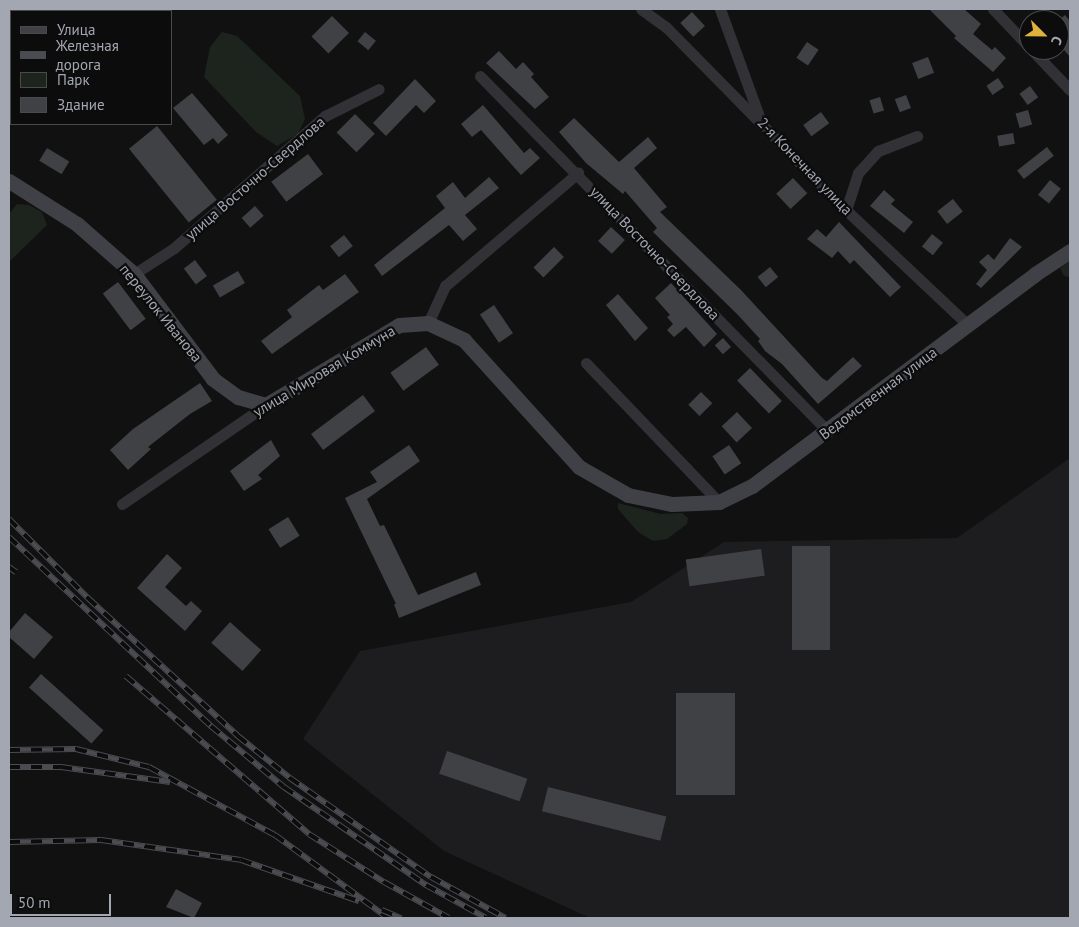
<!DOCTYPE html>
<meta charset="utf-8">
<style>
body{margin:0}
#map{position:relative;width:1079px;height:927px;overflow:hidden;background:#111112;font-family:"PT Sans",sans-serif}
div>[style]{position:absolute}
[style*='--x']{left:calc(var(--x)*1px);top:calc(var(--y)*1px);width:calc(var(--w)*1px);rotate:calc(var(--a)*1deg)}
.built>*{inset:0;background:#1d1d1f}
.green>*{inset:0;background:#1d241e}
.building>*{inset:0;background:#404145;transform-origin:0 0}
.minor>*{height:11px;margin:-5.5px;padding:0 5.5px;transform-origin:5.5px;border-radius:5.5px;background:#323236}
.secondary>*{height:15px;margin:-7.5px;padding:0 7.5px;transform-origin:7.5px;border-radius:7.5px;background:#404146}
.rail>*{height:5.5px;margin-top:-2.75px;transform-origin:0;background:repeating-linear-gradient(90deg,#0c0c0d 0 11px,#4b4c51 0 22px);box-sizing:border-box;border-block:1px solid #4b4c51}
span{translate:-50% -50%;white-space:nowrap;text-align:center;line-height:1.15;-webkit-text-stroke:4.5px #0c0c0d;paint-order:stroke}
.street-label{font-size:15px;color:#a3a7b1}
.frame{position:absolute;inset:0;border:10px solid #a3a7b1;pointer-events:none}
.legend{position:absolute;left:10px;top:10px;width:162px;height:115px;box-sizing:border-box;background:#0c0c0d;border:1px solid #484a4f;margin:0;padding:6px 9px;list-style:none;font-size:15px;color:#a3a7b1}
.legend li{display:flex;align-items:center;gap:10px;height:25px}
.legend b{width:25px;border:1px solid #484a4f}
.north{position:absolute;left:1019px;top:10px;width:50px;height:50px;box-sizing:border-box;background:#0c0c0d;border:1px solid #484a4f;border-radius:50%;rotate:113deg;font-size:14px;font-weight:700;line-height:20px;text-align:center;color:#a3a7b1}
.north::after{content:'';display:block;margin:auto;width:18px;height:22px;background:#dfb23b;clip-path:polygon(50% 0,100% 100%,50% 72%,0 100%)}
.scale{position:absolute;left:10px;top:894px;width:101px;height:22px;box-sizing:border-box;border:2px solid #a3a7b1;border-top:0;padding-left:6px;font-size:15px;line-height:18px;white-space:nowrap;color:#a3a7b1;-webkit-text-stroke:4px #0c0c0d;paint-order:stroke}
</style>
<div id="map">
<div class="built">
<i style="clip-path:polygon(1070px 458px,1070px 918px,590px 918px,444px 851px,303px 739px,360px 651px,631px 602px,724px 542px,957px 538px)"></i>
</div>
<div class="green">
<i style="clip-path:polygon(222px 32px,237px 36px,300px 96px,305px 119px,298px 134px,277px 146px,256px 132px,204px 77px,210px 47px)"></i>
<i style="clip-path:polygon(17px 204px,29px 205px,42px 212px,47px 225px,9px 262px,9px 214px)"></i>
<i style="clip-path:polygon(1070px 261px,1070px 277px,1064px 276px,1060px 268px)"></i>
<i style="clip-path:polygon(618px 503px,661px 514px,682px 513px,688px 518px,687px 524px,667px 539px,653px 541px,638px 532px,618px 509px)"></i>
</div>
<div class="building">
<i style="clip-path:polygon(929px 9px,964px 9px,981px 24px,973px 34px,992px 50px,995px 47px,1006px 58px,993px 72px,954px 38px,956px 36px)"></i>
<i style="left:692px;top:12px;width:19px;height:16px;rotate:47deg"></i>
<i style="clip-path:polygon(1065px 15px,1070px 21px,1070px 57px,1059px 44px,1059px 20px)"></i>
<i style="left:332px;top:16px;width:24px;height:29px;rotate:45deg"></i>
<i style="left:365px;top:32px;width:14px;height:12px;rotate:39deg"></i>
<i style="left:807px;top:42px;width:14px;height:19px;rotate:34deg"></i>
<i style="clip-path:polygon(499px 51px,516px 69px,523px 62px,534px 74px,531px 77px,549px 97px,535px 109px,486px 63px)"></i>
<i style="left:928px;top:57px;width:17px;height:17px;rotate:69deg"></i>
<i style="left:998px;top:78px;width:11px;height:14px;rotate:56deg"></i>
<i style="clip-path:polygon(415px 79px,436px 101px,424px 113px,416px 105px,386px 136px,373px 123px)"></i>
<i style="left:1030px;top:86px;width:14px;height:13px;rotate:54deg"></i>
<i style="clip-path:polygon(192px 93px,228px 135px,218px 144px,213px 138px,204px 145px,173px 108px)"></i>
<i style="left:906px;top:95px;width:14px;height:12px;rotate:69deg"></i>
<i style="left:880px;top:97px;width:14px;height:11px;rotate:73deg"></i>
<i style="clip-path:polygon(483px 105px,524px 153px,530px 148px,540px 158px,521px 175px,481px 130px,472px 137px,461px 124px)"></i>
<i style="left:1028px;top:110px;width:15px;height:13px;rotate:74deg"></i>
<i style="left:821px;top:112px;width:14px;height:22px;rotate:54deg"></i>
<i style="left:355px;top:114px;width:28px;height:26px;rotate:45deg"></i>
<i style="clip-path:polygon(574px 118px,619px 162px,648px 137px,657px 148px,634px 168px,667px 207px,660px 212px,741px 290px,822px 378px,827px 381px,853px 357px,862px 366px,818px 404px,782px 364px,765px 351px,758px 341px,760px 339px,738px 315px,653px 232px,657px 228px,625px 191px,623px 194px,586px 163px,559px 132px)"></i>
<i style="left:157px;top:126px;width:95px;height:36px;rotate:51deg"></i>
<i style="left:1013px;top:133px;width:11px;height:16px;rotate:80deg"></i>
<i style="left:1047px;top:147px;width:11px;height:38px;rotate:52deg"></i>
<i style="left:47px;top:148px;width:26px;height:15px;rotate:31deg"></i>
<i style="left:308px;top:154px;width:25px;height:46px;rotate:53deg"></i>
<i style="clip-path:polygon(489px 177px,499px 188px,465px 215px,477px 229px,463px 241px,449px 225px,382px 276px,374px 265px,445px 208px,436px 196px,453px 182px,465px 198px)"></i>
<i style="left:793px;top:178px;width:21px;height:23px;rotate:47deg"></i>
<i style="left:1050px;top:180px;width:14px;height:19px;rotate:39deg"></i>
<i style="clip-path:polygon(884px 190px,895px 200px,891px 204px,913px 222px,904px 233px,870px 206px)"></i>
<i style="left:953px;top:199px;width:16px;height:20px;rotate:52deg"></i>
<i style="left:255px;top:206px;width:13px;height:18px;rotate:48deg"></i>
<i style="clip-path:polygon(839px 222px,901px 287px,890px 297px,854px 260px,850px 264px,838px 251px,832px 258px,807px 239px,817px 229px,826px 237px)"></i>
<i style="left:611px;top:227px;width:19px;height:19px;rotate:43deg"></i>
<i style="left:932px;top:234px;width:14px;height:16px;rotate:39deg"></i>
<i style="left:344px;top:235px;width:14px;height:18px;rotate:51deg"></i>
<i style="clip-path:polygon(1010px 238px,1022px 247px,981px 288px,976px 284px,987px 270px,979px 262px,988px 254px,994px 260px)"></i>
<i style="left:554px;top:247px;width:14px;height:29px;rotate:45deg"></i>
<i style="left:195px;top:260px;width:20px;height:14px;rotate:53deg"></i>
<i style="left:770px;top:267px;width:13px;height:16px;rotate:51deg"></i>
<i style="left:238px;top:271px;width:14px;height:29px;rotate:60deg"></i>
<i style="clip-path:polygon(345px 274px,359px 292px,272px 354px,261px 341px,292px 317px,287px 310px,319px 285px,323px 290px)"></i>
<i style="left:118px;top:282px;width:46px;height:19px;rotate:53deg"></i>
<i style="clip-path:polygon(671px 283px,717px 334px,704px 347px,686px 327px,674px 337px,667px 330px,673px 324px,667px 317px,670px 315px,655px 298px)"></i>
<i style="clip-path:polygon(618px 294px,648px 328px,635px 341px,606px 305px)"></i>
<i style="left:494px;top:305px;width:34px;height:17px;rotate:56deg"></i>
<i style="left:723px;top:338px;width:12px;height:11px;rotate:48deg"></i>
<i style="left:426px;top:347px;width:22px;height:44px;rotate:54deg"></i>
<i style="left:750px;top:368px;width:46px;height:18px;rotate:46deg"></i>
<i style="clip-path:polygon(200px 383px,212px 401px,190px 414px,148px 447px,151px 449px,128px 470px,110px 450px,133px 429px)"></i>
<i style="left:701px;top:392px;width:16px;height:18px;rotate:45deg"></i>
<i style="left:363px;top:395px;width:20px;height:65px;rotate:53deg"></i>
<i style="left:737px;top:412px;width:22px;height:21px;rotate:47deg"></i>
<i style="clip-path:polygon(271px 440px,280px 456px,258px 475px,262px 479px,244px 491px,230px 471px)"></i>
<i style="clip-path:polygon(409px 445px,420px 461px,367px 499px,380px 526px,384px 525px,418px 595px,476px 572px,481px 585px,399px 618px,394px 604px,396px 604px,345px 498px,377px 482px,370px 472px)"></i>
<i style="left:729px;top:445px;width:22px;height:20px;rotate:56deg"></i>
<i style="left:288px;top:517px;width:22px;height:23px;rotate:58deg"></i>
<i style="left:792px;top:546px;width:38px;height:104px"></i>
<i style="left:761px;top:549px;width:27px;height:76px;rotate:82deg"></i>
<i style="clip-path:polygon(167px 554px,182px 568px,165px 587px,186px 606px,191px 601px,202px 611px,185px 631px,137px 588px)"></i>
<i style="clip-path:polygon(25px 613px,53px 637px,34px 659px,9px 637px,9px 632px)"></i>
<i style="left:230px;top:622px;width:42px;height:28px;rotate:42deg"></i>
<i style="left:41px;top:674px;width:84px;height:18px;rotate:42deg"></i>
<i style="left:676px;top:693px;width:59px;height:102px"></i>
<i style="left:447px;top:751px;width:85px;height:24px;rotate:19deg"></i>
<i style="left:548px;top:787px;width:122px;height:25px;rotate:14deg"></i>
<i style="clip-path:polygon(176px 889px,202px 903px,194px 918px,166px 907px)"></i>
</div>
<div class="minor">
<i style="--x:641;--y:9;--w:31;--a:36"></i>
<i style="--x:666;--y:27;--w:257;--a:45.5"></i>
<i style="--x:846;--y:210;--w:168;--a:43.3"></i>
<i style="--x:720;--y:9;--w:114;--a:70"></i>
<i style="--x:993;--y:9;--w:52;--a:46.5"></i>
<i style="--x:1032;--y:50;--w:55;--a:46.5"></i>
<i style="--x:480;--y:76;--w:497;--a:45.6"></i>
<i style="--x:846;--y:210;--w:39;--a:-72"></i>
<i style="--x:858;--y:173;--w:30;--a:-48"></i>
<i style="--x:878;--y:151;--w:42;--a:-21"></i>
<i style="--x:134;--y:274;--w:48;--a:-33"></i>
<i style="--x:174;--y:248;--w:201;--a:-41.2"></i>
<i style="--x:325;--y:116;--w:60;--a:-26.6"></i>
<i style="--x:428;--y:323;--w:41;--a:-65.3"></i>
<i style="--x:445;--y:286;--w:175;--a:-40.4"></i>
<i style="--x:586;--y:363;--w:192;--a:46.3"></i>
<i style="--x:122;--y:504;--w:175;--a:-34.5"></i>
</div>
<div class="secondary">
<i style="--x:9;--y:181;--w:80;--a:32.3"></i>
<i style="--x:77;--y:224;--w:76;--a:41.3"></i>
<i style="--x:134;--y:274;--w:131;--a:53"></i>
<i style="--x:213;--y:379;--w:31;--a:36"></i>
<i style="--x:238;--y:397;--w:29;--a:16"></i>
<i style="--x:266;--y:405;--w:155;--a:-31"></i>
<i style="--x:399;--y:325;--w:29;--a:-4"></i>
<i style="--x:428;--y:323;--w:40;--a:25"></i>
<i style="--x:464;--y:340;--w:171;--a:47.8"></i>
<i style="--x:579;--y:467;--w:56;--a:29.7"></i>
<i style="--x:628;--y:495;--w:45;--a:11.6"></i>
<i style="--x:672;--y:504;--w:47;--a:-2.4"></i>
<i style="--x:719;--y:502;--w:37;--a:-26"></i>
<i style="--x:752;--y:486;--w:354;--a:-36.8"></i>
<i style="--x:1035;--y:274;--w:42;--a:-33.3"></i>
</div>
<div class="rail">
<i style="--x:9;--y:519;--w:112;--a:45"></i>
<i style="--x:88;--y:598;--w:204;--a:42.6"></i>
<i style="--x:238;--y:736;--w:67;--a:38.9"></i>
<i style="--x:290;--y:778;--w:172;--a:35.1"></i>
<i style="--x:431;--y:877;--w:85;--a:28.7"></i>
<i style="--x:9;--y:537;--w:277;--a:43.1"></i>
<i style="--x:211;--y:726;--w:95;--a:39.9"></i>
<i style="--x:284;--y:787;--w:173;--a:34.6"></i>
<i style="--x:426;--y:885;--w:68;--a:28.8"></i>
<i style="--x:9;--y:567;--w:9;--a:36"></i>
<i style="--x:126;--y:676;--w:242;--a:40.8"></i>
<i style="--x:309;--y:834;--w:89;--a:32.6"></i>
<i style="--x:384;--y:882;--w:74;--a:29"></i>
<i style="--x:9;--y:750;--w:67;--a:-0.9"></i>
<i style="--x:76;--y:749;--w:75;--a:13.9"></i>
<i style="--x:149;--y:767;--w:143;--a:28.4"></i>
<i style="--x:275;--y:835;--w:140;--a:36.3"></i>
<i style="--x:9;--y:767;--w:52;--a:0"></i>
<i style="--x:61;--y:767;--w:110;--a:7.8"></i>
<i style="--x:9;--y:842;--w:92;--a:-1.2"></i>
<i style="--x:101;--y:840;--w:141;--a:8.1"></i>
<i style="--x:241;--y:860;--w:125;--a:19.2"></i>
<i style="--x:382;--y:910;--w:21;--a:23"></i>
</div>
<div class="street-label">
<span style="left:805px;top:166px;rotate:46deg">2-я Конечная улица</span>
<span style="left:255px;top:178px;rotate:-41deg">улица Восточно-Свердлова</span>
<span style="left:655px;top:253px;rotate:46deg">улица Восточно-Свердлова</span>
<span style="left:161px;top:313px;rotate:51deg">переулок Иванова</span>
<span style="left:324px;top:371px;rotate:-31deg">улица Мировая Коммуна</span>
<span style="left:878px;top:393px;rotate:-37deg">Ведомственная улица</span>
</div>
<div class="frame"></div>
<ul class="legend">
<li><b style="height:6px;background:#404146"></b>Улица</li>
<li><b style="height:6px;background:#4b4c51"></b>Железная дорога</li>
<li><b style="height:14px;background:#1d241e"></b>Парк</li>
<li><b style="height:14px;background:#404145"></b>Здание</li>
</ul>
<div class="north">С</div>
<div class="scale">50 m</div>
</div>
